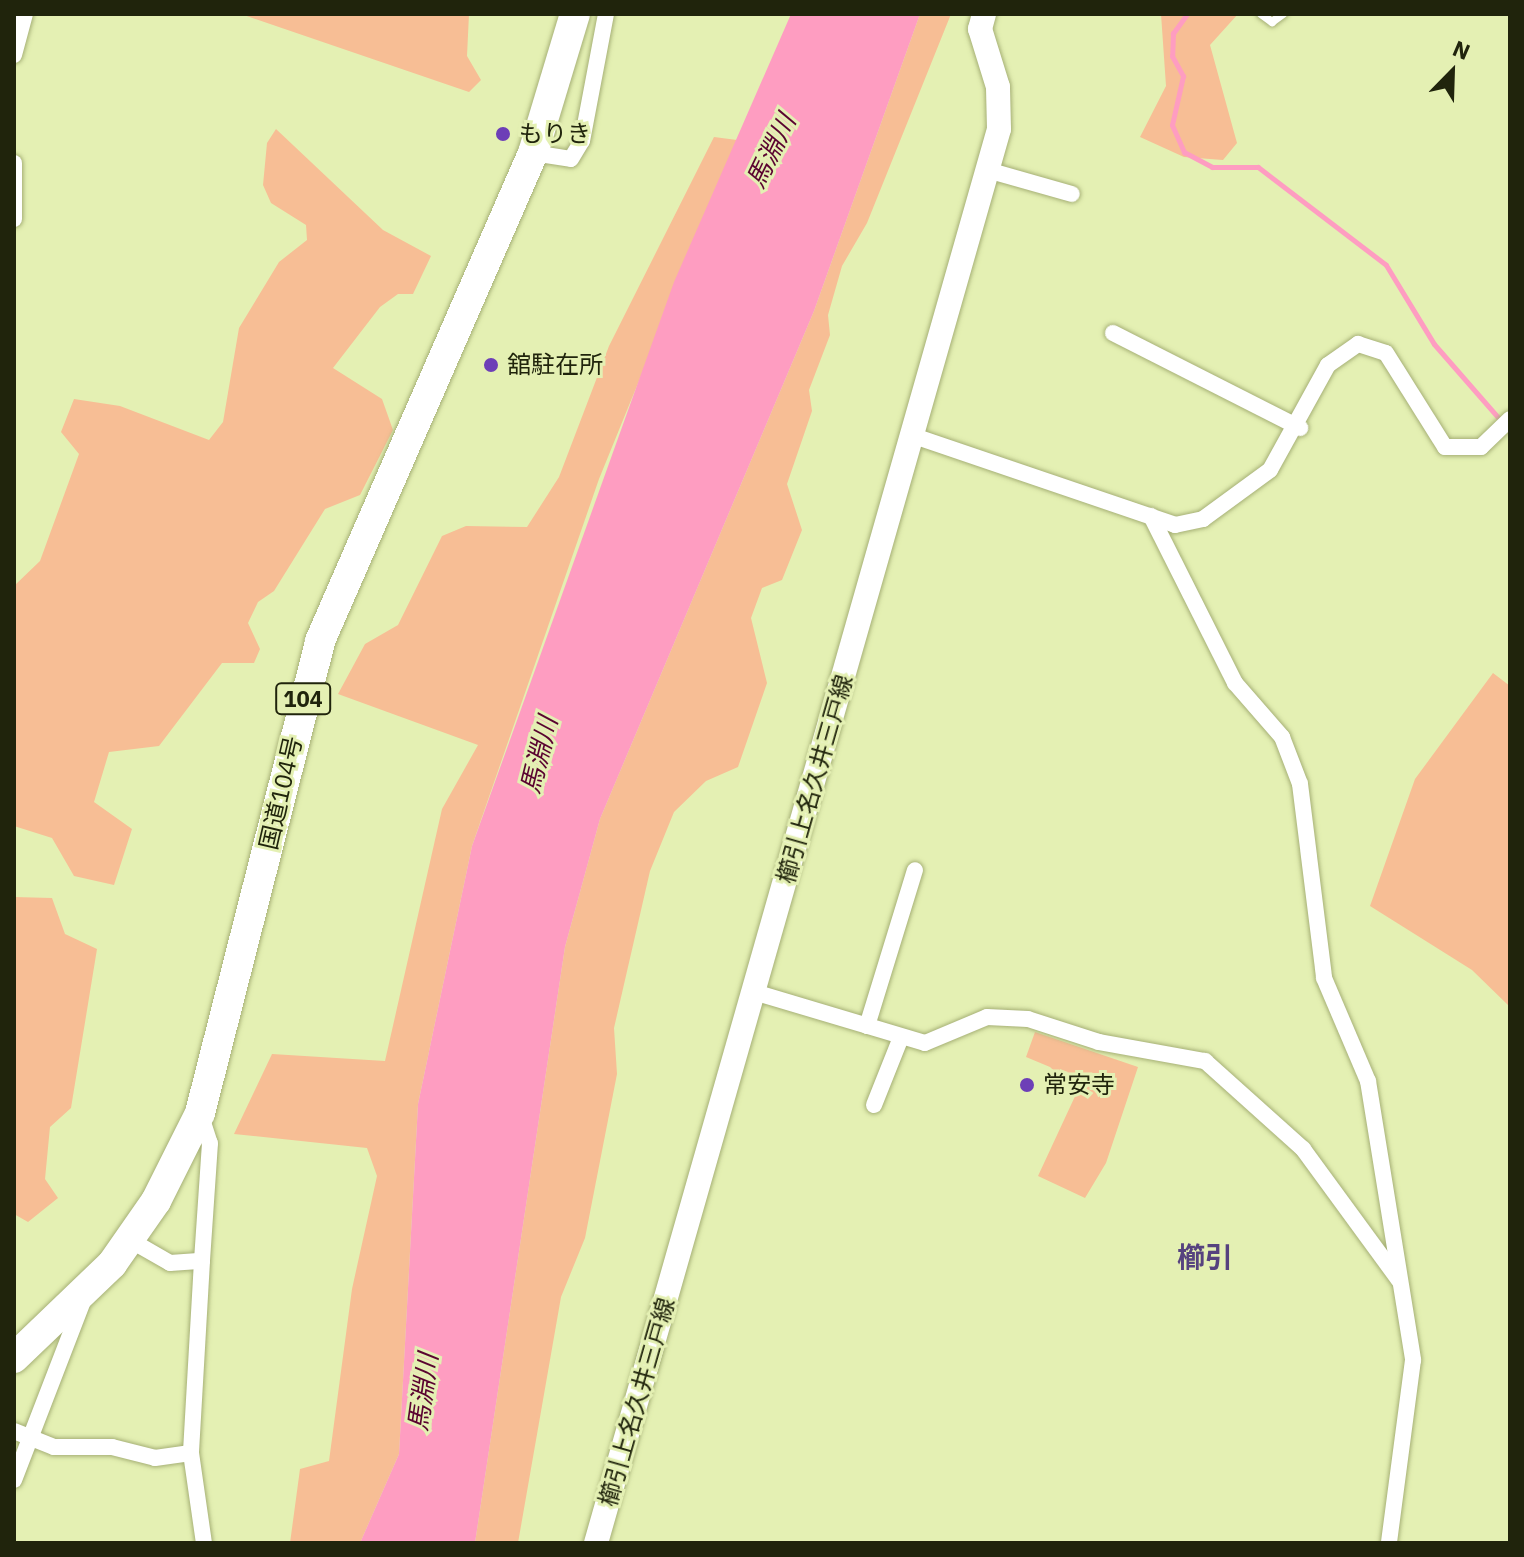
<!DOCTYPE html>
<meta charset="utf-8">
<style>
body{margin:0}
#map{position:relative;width:1524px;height:1557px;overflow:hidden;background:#e4f0b3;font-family:"IBM Plex Sans","Noto Sans JP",sans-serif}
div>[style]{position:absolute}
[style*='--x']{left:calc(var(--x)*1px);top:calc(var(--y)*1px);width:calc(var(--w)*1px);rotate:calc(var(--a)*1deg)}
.green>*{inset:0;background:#f7be95}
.water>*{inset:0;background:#fe9dc1}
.stream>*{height:5px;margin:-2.5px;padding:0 2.5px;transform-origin:2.5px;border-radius:2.5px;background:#fe9dc1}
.roads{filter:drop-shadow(0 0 2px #a6b076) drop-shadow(0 0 2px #a6b076)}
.lane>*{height:8px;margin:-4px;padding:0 4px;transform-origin:4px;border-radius:4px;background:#fff}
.street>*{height:16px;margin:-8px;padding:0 8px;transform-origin:8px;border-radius:8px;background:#fff}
.secondary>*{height:24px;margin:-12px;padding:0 12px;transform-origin:12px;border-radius:12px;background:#fff}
.highway>*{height:30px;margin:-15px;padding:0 15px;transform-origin:15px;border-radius:15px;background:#fff}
.dots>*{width:22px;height:22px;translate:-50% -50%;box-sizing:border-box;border:4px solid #e4f0b3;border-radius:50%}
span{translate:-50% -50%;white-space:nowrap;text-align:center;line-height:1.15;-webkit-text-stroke:6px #e4f0b3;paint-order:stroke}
.shield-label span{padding:2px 6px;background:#e4f0b3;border:2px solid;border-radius:6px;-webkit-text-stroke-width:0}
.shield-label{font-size:22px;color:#20240c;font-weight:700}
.poi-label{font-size:24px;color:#20240c}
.left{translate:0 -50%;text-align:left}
.street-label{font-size:24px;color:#20240c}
.water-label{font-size:26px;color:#5a0330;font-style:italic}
.quarter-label{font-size:28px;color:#56427f;font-weight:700}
.frame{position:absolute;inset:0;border:16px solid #20240c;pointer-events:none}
.north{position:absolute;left:1412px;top:32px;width:80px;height:80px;-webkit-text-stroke:6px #e4f0b3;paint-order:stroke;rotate:23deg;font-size:22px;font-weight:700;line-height:32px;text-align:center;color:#20240c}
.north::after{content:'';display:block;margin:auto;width:28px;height:36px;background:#20240c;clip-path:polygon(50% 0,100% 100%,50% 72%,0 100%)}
</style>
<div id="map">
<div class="green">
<i style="clip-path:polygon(241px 14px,469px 14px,467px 56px,481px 80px,469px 92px)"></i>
<i style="clip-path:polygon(920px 14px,951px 14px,867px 223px,842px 266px,828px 315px,830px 335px,809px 390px,812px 411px,787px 484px,802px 530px,782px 580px,762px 588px,751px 618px,767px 683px,738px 767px,706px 781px,674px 812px,650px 871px,614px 1028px,617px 1074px,585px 1238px,561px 1297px,518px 1543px,475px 1543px,565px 947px,600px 819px,814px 311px)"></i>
<i style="clip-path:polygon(1161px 14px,1238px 14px,1210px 45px,1237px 143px,1223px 160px,1184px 157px,1140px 137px,1166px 86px)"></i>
<i style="clip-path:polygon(276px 129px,383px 230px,431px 256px,413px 294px,398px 294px,380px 307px,333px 368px,382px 399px,393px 430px,360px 495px,325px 509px,274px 591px,258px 602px,248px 623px,260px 649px,254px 663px,222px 663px,159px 746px,109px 752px,94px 802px,132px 829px,114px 885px,74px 876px,52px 838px,14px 826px,14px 586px,40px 561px,79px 454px,61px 432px,74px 399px,120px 406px,209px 440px,223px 422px,239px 328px,279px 262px,307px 240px,306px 225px,271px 203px,263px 185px,267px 143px)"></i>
<i style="clip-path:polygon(714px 137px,737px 140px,599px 479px,472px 846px,418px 1104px,399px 1454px,360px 1543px,290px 1543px,300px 1469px,329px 1461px,352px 1289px,377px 1176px,367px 1148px,234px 1134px,272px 1054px,385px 1061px,442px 809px,478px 745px,338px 694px,365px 644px,398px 625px,442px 536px,466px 526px,527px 527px,559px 477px,609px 346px)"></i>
<i style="clip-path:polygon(1493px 673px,1510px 686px,1510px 1007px,1472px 970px,1370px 906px,1415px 779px)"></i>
<i style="clip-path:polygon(14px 897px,52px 898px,65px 934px,97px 949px,71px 1108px,50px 1127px,45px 1179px,58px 1198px,28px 1222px,14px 1214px)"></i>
<i style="clip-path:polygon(1035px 1032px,1138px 1067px,1106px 1163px,1085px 1198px,1038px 1176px,1077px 1092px,1050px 1067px,1026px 1057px)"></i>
</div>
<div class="water">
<i style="clip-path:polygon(791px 14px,920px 14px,814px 311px,600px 819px,565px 947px,475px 1543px,360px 1543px,399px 1454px,418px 1104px,472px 846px,674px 282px)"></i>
</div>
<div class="stream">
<i style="--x:1187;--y:14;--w:24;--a:126"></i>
<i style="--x:1173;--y:33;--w:23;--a:92"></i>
<i style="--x:1172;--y:56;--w:23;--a:61"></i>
<i style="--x:1183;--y:76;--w:50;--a:102.7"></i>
<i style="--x:1172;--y:125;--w:30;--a:66"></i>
<i style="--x:1184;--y:152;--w:32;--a:28"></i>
<i style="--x:1212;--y:167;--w:46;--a:0"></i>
<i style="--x:1258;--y:167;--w:161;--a:37.4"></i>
<i style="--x:1386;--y:265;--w:92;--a:58.7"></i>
<i style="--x:1434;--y:344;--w:116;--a:48.9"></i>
</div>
<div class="roads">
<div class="lane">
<i style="--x:1261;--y:14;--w:14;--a:36"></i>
<i style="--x:1272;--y:22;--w:14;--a:-36"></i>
</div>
<div class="street">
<i style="--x:14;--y:55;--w:42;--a:-75"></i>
<i style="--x:533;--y:153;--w:38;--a:9"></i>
<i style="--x:571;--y:159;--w:21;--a:-59"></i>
<i style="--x:582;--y:141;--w:129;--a:-79.3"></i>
<i style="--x:14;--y:163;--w:56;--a:90"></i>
<i style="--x:987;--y:170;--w:88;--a:15.8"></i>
<i style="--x:1113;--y:333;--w:210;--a:26.9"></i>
<i style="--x:914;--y:436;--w:276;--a:18.8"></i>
<i style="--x:1175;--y:525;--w:29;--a:-12"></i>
<i style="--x:1203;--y:519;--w:83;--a:-36.2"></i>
<i style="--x:1270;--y:470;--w:120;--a:-61.1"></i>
<i style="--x:1328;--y:365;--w:37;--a:-35"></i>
<i style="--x:1358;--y:344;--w:29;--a:18"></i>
<i style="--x:1386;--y:353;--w:111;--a:57.9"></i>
<i style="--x:1445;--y:447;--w:36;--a:0"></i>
<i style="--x:1481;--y:447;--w:40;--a:-44"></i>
<i style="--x:1151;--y:516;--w:187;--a:63.3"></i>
<i style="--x:1235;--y:683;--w:72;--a:49"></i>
<i style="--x:1282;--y:737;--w:50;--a:69"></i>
<i style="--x:1300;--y:784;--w:195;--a:82.9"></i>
<i style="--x:1324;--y:978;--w:112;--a:66.9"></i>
<i style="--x:1368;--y:1081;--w:283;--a:80.8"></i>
<i style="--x:1413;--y:1360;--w:185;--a:97.5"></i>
<i style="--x:754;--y:992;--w:178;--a:16.6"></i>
<i style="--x:925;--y:1043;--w:67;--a:-22.8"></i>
<i style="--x:987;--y:1017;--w:41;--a:2.8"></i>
<i style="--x:1028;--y:1019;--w:75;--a:17.9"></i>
<i style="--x:1099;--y:1042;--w:108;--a:10.2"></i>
<i style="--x:1205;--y:1061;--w:132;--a:41.9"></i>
<i style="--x:1303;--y:1149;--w:162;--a:53.8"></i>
<i style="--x:867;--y:1026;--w:163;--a:-72.9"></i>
<i style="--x:874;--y:1105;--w:73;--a:-68.3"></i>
<i style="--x:200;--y:1113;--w:32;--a:72"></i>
<i style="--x:210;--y:1143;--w:118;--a:93.9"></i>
<i style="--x:130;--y:1240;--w:46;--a:29.9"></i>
<i style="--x:170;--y:1263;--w:32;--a:-4"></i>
<i style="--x:202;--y:1261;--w:192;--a:93.3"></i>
<i style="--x:191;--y:1453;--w:91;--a:81.8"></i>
<i style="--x:14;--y:1431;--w:43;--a:21.8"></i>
<i style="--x:54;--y:1447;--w:58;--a:0"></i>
<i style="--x:112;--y:1447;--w:44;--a:14.3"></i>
<i style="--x:155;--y:1458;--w:36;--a:-8"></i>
<i style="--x:14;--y:1480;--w:192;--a:-68.9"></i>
</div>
<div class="secondary">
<i style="--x:596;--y:1543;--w:1470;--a:-74.09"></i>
<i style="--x:999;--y:129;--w:42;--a:-91.4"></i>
<i style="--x:998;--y:87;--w:61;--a:-107.2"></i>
<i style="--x:980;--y:29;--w:16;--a:-75"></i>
</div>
<div class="highway">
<i style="--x:14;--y:1358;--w:136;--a:-43.8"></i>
<i style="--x:112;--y:1264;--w:77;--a:-55.1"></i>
<i style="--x:156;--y:1201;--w:98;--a:-63.4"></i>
<i style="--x:200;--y:1113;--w:487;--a:-75.7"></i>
<i style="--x:320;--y:641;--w:532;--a:-66.42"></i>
<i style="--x:533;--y:153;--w:145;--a:-73.2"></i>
</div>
</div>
<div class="dots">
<i style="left:503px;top:134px;background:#6d3fb7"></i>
<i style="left:491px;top:365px;background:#6d3fb7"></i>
<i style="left:1027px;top:1085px;background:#6d3fb7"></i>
</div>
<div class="shield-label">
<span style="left:303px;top:699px">104</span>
</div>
<div class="poi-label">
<span class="left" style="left:519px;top:134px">もりき</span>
<span class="left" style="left:507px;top:365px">舘駐在所</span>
<span class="left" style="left:1043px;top:1085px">常安寺</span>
</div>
<div class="street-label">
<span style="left:815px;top:779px;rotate:-74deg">櫛引上名久井三戸線</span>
<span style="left:281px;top:793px;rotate:-77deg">国道104号</span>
<span style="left:637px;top:1402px;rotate:-74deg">櫛引上名久井三戸線</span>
</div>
<div class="water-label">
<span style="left:771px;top:151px;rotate:-64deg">馬淵川</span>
<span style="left:539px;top:755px;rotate:-76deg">馬淵川</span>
<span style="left:423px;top:1392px;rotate:-82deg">馬淵川</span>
</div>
<div class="quarter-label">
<span style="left:1205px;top:1257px">櫛引</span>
</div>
<div class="frame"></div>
<div class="north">N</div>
</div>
